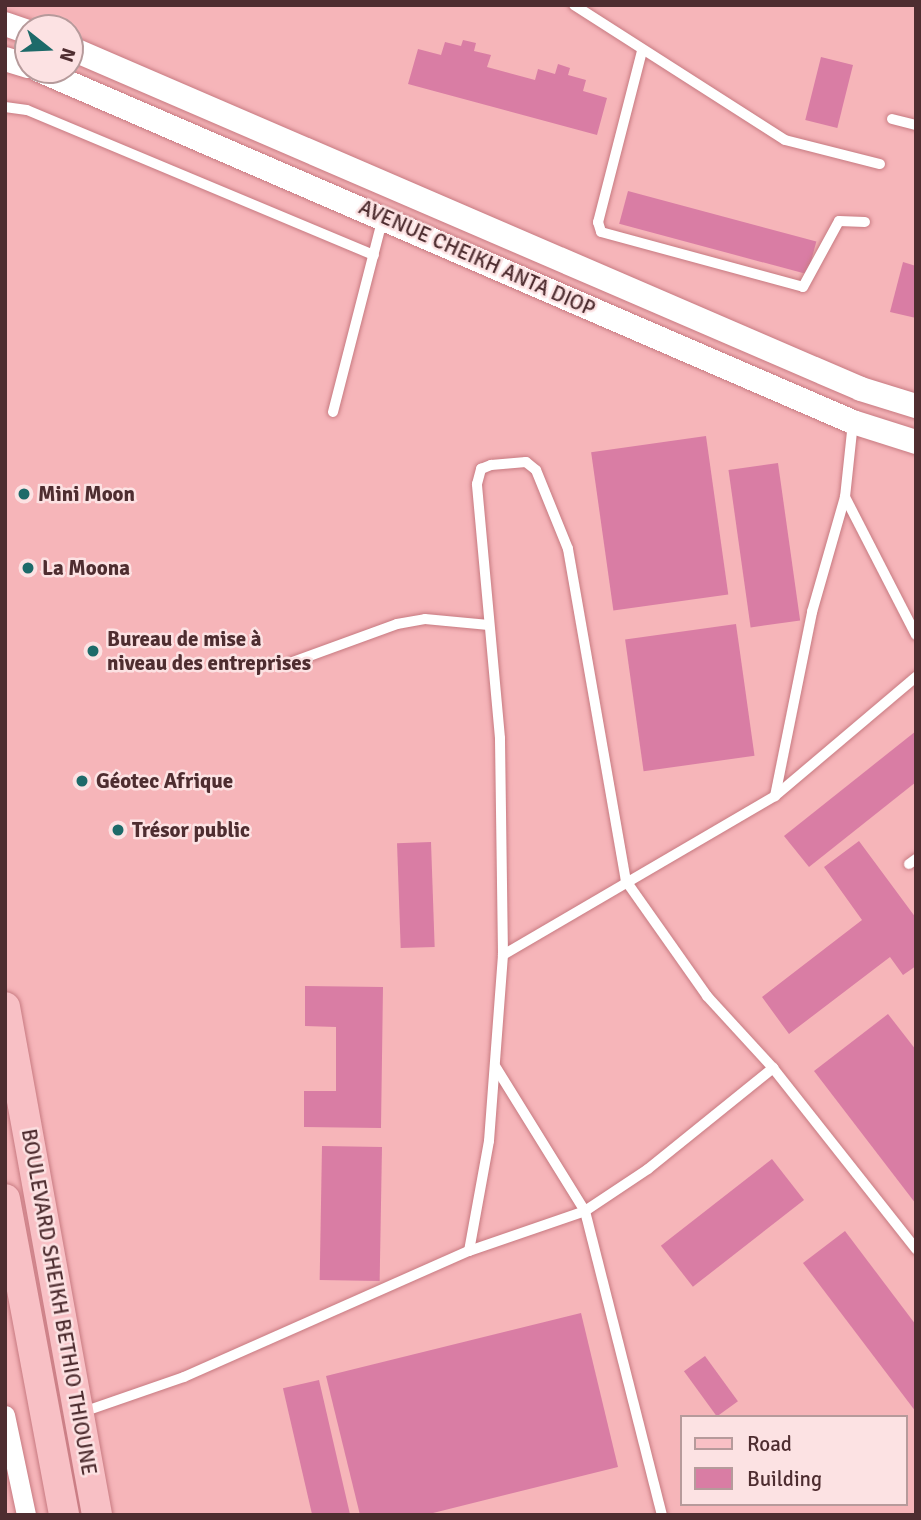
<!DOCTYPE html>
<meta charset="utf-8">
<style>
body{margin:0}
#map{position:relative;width:921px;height:1520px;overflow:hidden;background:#f6b5b9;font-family:Signika,sans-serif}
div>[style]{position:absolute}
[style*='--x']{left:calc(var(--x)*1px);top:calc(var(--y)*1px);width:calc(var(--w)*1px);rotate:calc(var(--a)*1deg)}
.building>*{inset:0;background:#d97da4;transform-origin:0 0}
.roads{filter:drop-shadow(0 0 2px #c77a81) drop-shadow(0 0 2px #c77a81)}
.service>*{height:10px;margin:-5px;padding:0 5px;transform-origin:5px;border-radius:5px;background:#fff}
.minor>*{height:19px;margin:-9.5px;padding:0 9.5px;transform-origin:9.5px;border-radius:9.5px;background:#fff}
.tertiary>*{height:24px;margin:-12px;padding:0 12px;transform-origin:12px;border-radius:12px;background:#fff}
.primary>*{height:30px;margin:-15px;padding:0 15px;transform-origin:15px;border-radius:15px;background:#f8c0c5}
.dots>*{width:19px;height:19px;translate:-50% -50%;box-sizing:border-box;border:4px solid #fce2e3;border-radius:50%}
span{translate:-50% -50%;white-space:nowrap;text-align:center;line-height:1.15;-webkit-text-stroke:5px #fce2e3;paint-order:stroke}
.street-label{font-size:21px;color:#4e2d30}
.poi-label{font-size:21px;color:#4e2d30;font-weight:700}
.left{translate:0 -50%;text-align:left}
.frame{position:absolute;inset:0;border:7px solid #4e2d30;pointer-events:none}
.legend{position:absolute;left:680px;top:1415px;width:228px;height:91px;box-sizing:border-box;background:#fce2e3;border:2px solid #b69a9b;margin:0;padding:9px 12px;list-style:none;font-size:21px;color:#4e2d30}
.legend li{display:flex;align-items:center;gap:14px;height:35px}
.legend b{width:35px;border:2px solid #b69a9b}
.north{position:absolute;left:14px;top:14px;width:70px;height:70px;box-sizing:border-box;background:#fce2e3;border:2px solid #b69a9b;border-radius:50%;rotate:108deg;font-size:19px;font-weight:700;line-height:28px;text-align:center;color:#4e2d30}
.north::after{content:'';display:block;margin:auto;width:24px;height:32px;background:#1d6a69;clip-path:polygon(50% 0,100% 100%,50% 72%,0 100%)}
</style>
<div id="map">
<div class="building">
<i style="clip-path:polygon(463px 40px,476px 43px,474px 51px,491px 55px,487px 67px,535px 80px,538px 69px,555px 74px,558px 64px,570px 68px,568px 75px,586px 80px,583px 91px,607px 98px,597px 135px,408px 84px,418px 49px,441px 55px,445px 42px,461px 46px)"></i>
<i style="left:821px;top:57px;width:33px;height:65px;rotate:14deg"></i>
<i style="left:628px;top:191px;width:195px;height:34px;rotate:15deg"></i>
<i style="clip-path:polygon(903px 262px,916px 266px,916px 318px,890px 312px)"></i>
<i style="left:706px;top:436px;width:160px;height:116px;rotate:82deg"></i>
<i style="left:778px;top:463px;width:159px;height:50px;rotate:82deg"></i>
<i style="left:736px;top:624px;width:133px;height:112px;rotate:82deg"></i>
<i style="clip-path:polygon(916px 731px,916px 782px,809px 867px,784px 836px)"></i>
<i style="clip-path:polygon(859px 841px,916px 918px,916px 966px,903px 975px,890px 957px,789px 1034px,762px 997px,862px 920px,824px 867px)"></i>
<i style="left:431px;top:842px;width:105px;height:34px;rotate:88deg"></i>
<i style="clip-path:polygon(305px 986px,383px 987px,381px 1128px,304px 1127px,304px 1091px,336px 1091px,336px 1027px,305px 1026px)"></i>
<i style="clip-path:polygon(888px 1014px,916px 1050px,916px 1204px,814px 1071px)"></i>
<i style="left:322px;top:1146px;width:60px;height:134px;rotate:1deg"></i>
<i style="left:772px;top:1159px;width:52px;height:141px;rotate:52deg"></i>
<i style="clip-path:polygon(845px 1231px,916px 1325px,916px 1412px,803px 1263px)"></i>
<i style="clip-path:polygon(581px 1313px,618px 1467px,425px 1515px,360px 1515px,326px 1376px)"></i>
<i style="left:705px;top:1356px;width:56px;height:26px;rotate:54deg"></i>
<i style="left:319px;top:1380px;width:138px;height:37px;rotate:77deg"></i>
</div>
<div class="roads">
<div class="service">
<i style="--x:574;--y:5;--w:250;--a:32.6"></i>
<i style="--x:785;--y:140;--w:98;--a:14.2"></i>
<i style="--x:642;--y:51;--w:177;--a:104.4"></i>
<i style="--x:598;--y:222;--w:10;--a:73"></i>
<i style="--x:601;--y:232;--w:209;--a:15.2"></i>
<i style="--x:803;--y:287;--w:75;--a:-61.4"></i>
<i style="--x:839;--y:221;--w:26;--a:2"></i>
<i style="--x:5;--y:107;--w:22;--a:8"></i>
<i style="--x:27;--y:110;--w:376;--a:22.7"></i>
<i style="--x:892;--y:119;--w:25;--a:14"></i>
<i style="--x:333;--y:412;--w:197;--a:-75.6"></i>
<i style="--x:845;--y:497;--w:155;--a:62.8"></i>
<i style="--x:290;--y:663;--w:114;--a:-20"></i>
<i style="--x:397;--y:624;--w:28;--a:-10"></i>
<i style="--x:425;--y:619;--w:64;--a:5.4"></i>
<i style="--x:775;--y:796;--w:188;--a:-78.6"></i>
<i style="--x:812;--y:612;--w:120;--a:-74"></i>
<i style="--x:845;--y:497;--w:75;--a:-83.9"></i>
<i style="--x:909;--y:864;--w:9;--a:-36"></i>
<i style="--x:503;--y:955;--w:315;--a:-30.3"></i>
<i style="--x:775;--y:796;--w:185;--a:-40.2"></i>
<i style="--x:495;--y:1066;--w:171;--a:58.2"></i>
<i style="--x:585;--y:1211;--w:314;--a:75.8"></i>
<i style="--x:469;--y:1251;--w:112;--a:-79.7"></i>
<i style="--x:489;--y:1141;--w:187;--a:-85.7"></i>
<i style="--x:503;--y:955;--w:217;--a:-90.8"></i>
<i style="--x:500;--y:738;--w:255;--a:-95.2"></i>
<i style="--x:477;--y:484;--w:16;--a:-75"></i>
<i style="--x:481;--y:469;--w:11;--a:-22"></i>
<i style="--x:491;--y:465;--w:35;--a:-5"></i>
<i style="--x:526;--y:462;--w:13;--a:39"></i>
<i style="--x:536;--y:470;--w:85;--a:67.9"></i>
<i style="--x:568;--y:549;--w:337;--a:80.1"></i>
<i style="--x:626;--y:881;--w:141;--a:54.8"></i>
<i style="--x:707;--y:996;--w:98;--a:47.5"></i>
<i style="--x:773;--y:1068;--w:231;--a:51.7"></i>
<i style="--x:80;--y:1413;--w:110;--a:-19.1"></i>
<i style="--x:184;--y:1377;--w:312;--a:-23.9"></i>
<i style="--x:469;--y:1251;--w:123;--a:-19"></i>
<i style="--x:585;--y:1211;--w:76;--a:-33.7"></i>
<i style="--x:648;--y:1169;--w:161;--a:-38.9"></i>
</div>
<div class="minor">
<i style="--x:5;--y:1415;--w:102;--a:78.1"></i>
</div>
<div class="tertiary">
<i style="--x:5;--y:24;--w:24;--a:19"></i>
<i style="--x:70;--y:48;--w:861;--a:23.32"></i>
<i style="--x:861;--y:389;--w:58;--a:17.2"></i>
<i style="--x:5;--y:59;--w:24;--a:17"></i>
<i style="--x:39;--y:70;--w:887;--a:23.39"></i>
<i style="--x:853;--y:422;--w:66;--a:17.6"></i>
</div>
<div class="primary">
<i style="--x:5;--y:1007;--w:516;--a:79.73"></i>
<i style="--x:5;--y:1199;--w:321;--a:79.4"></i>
</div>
</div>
<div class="dots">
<i style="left:24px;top:494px;background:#1d6a69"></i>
<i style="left:28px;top:568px;background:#1d6a69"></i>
<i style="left:93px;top:651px;background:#1d6a69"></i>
<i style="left:82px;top:781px;background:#1d6a69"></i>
<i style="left:118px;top:830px;background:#1d6a69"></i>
</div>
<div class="street-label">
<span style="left:477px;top:258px;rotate:24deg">AVENUE CHEIKH ANTA DIOP</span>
<span style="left:59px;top:1302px;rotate:80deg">BOULEVARD SHEIKH BETHIO THIOUNE</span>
</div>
<div class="poi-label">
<span class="left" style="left:38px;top:494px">Mini Moon</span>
<span class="left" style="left:42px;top:568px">La Moona</span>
<span class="left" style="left:107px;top:651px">Bureau de mise à<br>niveau des entreprises</span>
<span class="left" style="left:96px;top:781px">Géotec Afrique</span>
<span class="left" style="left:132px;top:830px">Trésor public</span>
</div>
<div class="frame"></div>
<ul class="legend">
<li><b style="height:9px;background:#f8c0c5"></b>Road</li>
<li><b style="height:19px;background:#d97da4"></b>Building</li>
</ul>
<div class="north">N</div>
</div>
